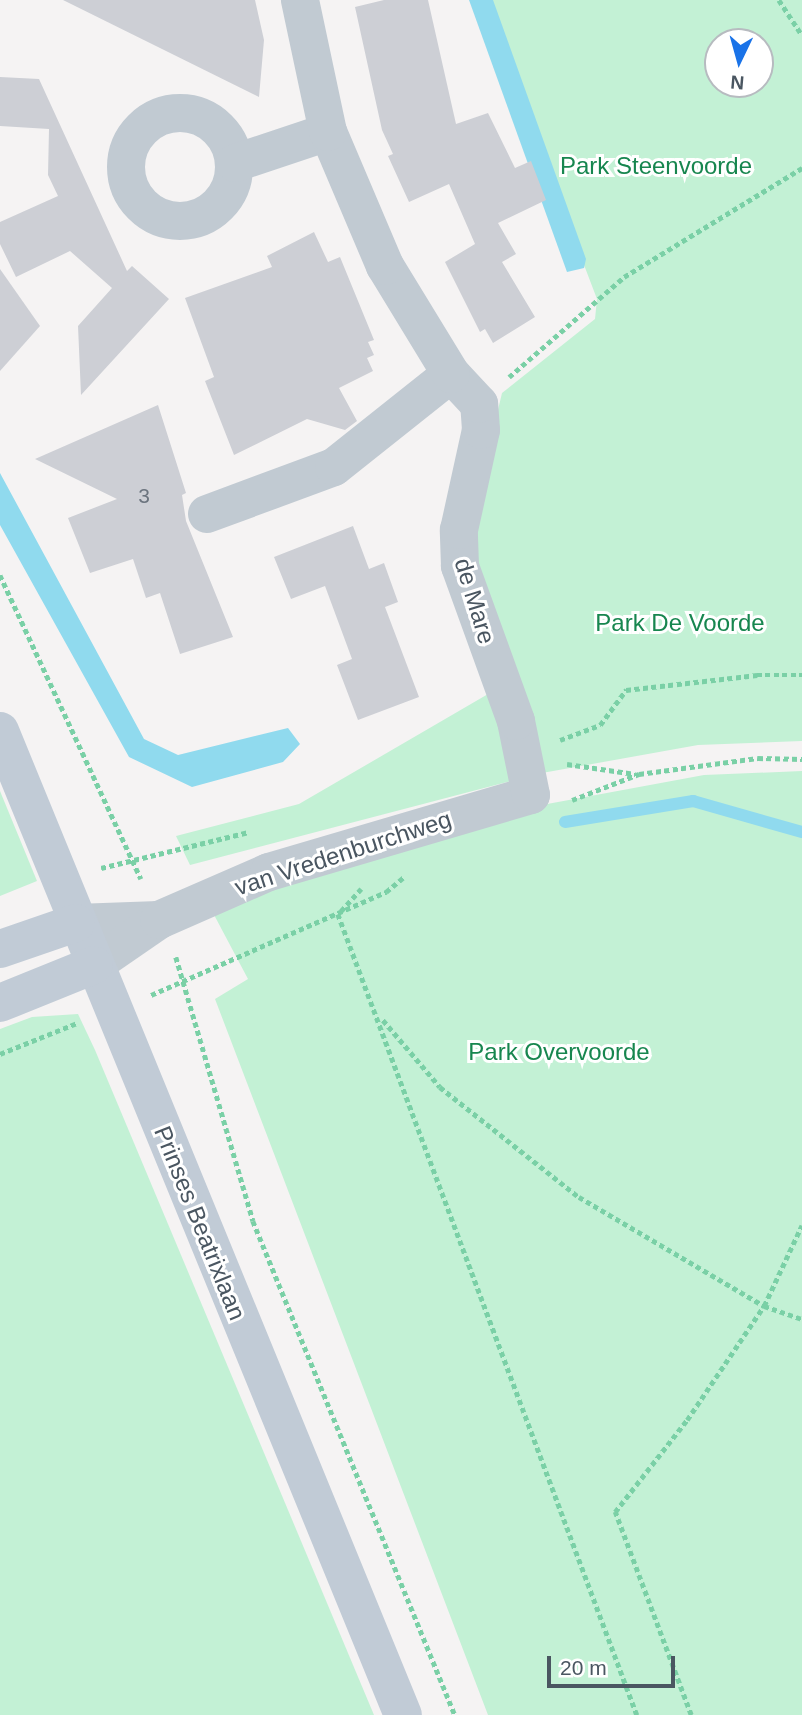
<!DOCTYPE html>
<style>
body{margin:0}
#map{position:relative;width:802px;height:1715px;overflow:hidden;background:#f5f3f3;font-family:Arial,sans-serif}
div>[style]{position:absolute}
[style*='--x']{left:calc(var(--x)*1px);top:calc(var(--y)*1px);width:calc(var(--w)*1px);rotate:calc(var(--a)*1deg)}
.green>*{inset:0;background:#c3f1d5}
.water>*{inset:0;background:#90daee}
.stream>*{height:12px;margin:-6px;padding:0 6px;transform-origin:6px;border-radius:6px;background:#90daee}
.building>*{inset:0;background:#cdcfd5}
.path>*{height:4.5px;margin-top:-2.25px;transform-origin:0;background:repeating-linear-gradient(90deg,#7ad0a6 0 5px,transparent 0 8.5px)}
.street>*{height:38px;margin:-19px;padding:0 19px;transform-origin:19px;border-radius:19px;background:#c1cad2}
.street>.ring{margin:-19px;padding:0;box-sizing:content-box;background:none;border:38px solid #c1cad2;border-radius:50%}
.secondary>*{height:38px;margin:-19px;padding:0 19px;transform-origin:19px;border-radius:19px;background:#c1cbd6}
span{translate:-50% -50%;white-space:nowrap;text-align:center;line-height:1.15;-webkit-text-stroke:6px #fff;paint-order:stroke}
.number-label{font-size:21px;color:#6b747e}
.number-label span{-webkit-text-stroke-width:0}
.park-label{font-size:24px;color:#17864f}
.street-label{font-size:24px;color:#4a5661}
.north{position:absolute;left:704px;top:28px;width:70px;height:70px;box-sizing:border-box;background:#fff;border:2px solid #b7bbc0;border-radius:50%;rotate:185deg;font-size:19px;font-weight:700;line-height:28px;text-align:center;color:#4a5661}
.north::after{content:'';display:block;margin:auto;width:24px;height:32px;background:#1a73e8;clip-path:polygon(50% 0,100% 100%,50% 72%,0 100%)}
.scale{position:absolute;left:547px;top:1656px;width:128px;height:32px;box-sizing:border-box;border:4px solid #4a5661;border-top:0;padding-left:9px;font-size:21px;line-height:24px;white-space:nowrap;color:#4a5661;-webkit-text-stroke:5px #fff;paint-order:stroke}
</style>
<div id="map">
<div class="green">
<i style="clip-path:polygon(evenodd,483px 0,802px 0,802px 741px,698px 745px,542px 773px,190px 865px,176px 836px,299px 804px,514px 679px,469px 532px,502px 393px,595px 319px,597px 299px,483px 0,718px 42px,760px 42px,760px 84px,718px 84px,718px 42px)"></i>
<i style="clip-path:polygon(802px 771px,802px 1715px,488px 1715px,215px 999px,248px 979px,203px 894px,531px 807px,704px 775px)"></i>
<i style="clip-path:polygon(0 791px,37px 881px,0 896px)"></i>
<i style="clip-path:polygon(78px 1014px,95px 1050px,374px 1715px,0 1715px,0 1029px,32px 1017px)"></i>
</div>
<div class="water">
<i style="clip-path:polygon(469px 0,493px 0,586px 259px,584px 268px,567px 272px)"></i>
<i style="clip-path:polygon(0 473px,144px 739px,178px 755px,288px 728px,300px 744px,283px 762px,192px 787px,129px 757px,0 525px)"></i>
</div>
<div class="stream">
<i style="--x:565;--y:822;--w:130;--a:-9.3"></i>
<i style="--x:693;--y:801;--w:113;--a:15.9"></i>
</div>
<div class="building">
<i style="clip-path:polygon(63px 0,255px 0,264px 40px,259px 97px)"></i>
<i style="clip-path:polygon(384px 0,428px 0,456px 124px,488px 113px,515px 168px,531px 161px,546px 200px,498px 223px,516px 254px,502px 262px,535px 317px,493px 343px,485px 329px,480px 332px,445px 262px,475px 244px,449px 184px,409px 202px,388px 156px,393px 154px,382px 130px,355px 7px)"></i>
<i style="clip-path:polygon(0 77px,39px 79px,127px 271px,132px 266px,169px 299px,81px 395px,78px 326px,112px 288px,70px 251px,16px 277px,0 244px,0 222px,58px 196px,48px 175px,49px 129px,0 126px)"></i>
<i style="clip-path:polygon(314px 232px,328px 262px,340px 257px,374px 340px,368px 342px,374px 355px,367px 358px,373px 371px,339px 388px,357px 421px,345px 430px,307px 419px,234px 455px,205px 381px,214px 377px,185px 298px,272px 267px,267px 256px)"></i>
<i style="clip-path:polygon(0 269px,40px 326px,0 371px)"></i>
<i style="clip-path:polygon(158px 405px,186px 493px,182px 495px,186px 521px,233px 637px,180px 654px,160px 593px,146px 598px,133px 559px,90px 573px,68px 518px,117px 499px,35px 459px)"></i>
<i style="clip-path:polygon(353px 526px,369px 569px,384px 563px,398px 602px,385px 607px,419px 697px,358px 720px,337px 665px,352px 659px,325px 586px,291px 599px,274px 557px)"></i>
</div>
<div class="path">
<i style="--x:779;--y:0;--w:42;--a:56.7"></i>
<i style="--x:509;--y:377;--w:152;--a:-41"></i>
<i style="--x:624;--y:277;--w:209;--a:-31.5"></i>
<i style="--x:0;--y:575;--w:335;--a:65.1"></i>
<i style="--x:560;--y:740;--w:43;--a:-20.6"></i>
<i style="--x:600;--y:725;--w:44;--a:-53.4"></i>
<i style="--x:626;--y:690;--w:132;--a:-6.5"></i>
<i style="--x:757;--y:675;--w:45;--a:0"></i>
<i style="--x:567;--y:764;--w:69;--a:8.4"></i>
<i style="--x:572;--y:800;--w:72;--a:-21.2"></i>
<i style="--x:639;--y:774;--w:120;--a:-7.7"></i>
<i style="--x:758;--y:758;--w:44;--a:1.3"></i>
<i style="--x:101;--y:868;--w:152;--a:-13.7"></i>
<i style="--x:341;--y:911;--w:30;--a:-48"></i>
<i style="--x:338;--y:914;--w:855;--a:69.53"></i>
<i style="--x:176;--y:957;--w:275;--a:73.7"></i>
<i style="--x:253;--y:1221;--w:534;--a:67.76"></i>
<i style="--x:151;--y:995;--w:257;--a:-23.7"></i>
<i style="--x:386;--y:892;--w:25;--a:-40"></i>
<i style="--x:383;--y:1020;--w:88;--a:49.6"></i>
<i style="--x:440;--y:1087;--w:177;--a:38.4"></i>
<i style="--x:579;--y:1197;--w:215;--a:30.5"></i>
<i style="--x:764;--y:1306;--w:40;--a:18.9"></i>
<i style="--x:0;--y:1054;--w:83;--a:-21.9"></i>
<i style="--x:691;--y:1715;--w:217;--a:-110.5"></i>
<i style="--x:615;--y:1512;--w:117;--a:-52"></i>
<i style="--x:687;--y:1420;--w:138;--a:-56"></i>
<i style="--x:764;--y:1306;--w:89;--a:-64.9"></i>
</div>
<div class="street">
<i class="ring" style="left:126px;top:113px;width:70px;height:70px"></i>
<i style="--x:235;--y:163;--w:98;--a:-18.4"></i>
<i style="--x:207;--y:514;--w:135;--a:-20.3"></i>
<i style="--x:334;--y:467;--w:149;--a:-38.5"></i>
<i style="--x:76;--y:923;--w:83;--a:-2.1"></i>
<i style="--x:94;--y:965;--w:79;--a:-34.7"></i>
<i style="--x:159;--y:920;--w:120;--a:-23.6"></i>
<i style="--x:269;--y:872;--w:273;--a:-16.4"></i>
<i style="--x:531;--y:795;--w:76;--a:-101.5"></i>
<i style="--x:516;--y:721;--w:165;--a:-109.9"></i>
<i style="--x:460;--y:566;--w:36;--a:-92"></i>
<i style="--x:459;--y:530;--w:102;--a:-77.6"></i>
<i style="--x:481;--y:430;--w:26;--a:-94"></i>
<i style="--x:479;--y:404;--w:41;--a:-133"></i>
<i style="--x:451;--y:374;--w:127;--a:-121.4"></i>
<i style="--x:385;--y:266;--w:146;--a:-113"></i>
<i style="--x:328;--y:132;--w:135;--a:-102"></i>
</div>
<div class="secondary">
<i style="--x:0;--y:731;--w:1063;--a:67.73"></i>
<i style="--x:0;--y:949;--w:80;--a:-18.9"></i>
<i style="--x:0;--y:1003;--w:101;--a:-22"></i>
</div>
<div class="number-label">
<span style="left:144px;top:496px">3</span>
</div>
<div class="park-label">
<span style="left:656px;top:166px">Park Steenvoorde</span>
<span style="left:680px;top:623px">Park De Voorde</span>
<span style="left:559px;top:1052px">Park Overvoorde</span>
</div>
<div class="street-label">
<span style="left:475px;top:601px;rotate:73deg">de Mare</span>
<span style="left:343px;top:853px;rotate:-18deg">van Vredenburchweg</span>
<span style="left:200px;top:1223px;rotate:68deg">Prinses Beatrixlaan</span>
</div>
<div class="north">N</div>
<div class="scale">20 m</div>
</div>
